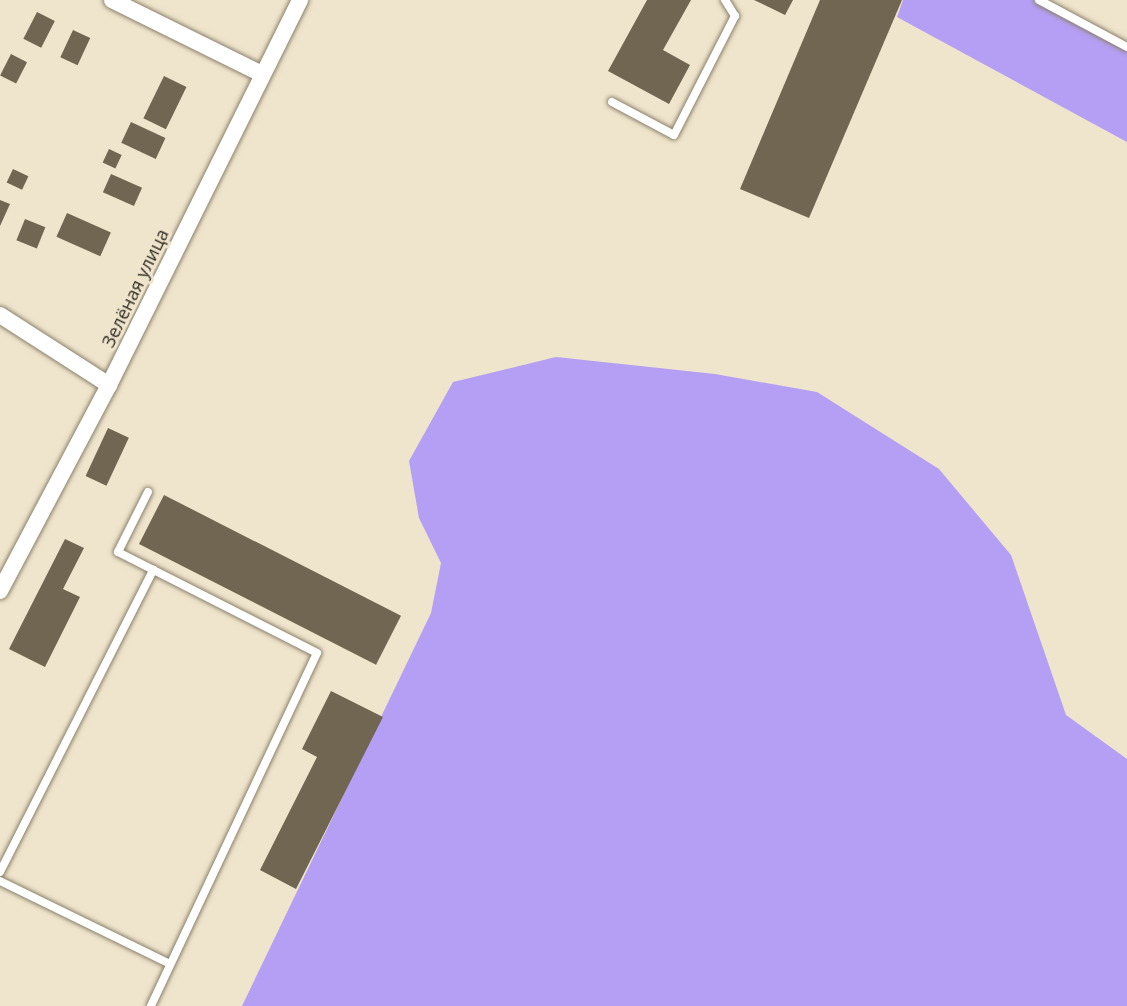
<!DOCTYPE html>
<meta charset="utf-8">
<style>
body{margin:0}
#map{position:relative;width:1127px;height:1006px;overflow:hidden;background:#efe4cc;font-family:"Open Sans",sans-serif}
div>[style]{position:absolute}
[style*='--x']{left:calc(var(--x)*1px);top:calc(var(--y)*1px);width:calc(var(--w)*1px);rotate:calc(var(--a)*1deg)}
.forest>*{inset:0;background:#b49ff4}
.building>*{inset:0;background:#706651;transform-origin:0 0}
.roads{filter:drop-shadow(0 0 2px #8b816b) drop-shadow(0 0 2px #8b816b)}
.lane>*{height:8px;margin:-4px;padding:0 4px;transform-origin:4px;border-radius:4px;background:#fff}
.street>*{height:16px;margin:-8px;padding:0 8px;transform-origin:8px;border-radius:8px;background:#fff}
span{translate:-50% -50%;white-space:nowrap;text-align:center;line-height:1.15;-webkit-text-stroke:6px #efe4cc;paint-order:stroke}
.street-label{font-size:18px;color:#312d24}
</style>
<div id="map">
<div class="forest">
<i style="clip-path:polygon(903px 0,1038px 0,1127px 49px,1127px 142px,897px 17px)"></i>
<i style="clip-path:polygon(556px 357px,715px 374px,817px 392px,939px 469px,1011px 555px,1066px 715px,1127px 759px,1127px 1006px,242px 1006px,431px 613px,441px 563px,419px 518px,409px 461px,453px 382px)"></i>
</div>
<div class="building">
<i style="clip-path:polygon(647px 0,691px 0,663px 50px,690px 65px,669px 104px,608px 71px)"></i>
<i style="clip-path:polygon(754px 0,793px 0,785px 15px)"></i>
<i style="clip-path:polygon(820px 0,902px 0,809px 218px,740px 189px)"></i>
<i style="left:37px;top:12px;width:20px;height:30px;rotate:27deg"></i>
<i style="left:73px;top:30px;width:19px;height:30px;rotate:25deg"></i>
<i style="left:11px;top:54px;width:18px;height:24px;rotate:27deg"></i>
<i style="left:164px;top:76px;width:25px;height:47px;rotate:26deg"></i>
<i style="left:131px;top:122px;width:38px;height:23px;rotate:25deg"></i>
<i style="left:109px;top:149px;width:14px;height:15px;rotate:25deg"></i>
<i style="left:13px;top:169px;width:17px;height:15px;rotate:25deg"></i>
<i style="left:111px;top:174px;width:34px;height:20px;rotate:24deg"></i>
<i style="clip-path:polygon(0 200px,10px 204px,0 226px)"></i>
<i style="left:67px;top:213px;width:48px;height:26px;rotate:24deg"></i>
<i style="left:25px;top:219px;width:22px;height:23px;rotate:22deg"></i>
<i style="left:108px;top:428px;width:23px;height:53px;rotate:25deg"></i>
<i style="left:164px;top:495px;width:266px;height:55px;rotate:27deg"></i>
<i style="clip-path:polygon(65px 539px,84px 548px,63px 589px,80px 597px,45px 667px,9px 649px)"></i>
<i style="clip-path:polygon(331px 691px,383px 717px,296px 889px,260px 870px,317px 757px,302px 749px)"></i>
</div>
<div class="roads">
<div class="lane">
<i style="--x:1039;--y:0;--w:100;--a:28.1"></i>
<i style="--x:612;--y:102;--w:70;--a:28"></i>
<i style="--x:674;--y:135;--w:134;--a:-62.9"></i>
<i style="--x:735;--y:16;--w:19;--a:-122"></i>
<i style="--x:148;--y:492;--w:67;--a:116.6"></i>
<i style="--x:118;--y:552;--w:223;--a:26.9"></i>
<i style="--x:317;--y:653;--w:390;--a:115.2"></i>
<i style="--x:0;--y:872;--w:339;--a:-63.1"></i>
<i style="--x:0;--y:881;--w:187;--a:26"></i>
</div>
<div class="street">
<i style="--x:112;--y:0;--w:167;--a:26.3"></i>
<i style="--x:0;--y:315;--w:130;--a:32.7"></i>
<i style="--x:0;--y:591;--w:233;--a:-62.1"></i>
<i style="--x:109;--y:385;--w:430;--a:-63.6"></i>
</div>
</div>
<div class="street-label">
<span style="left:135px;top:288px;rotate:-64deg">Зелёная улица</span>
</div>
</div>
